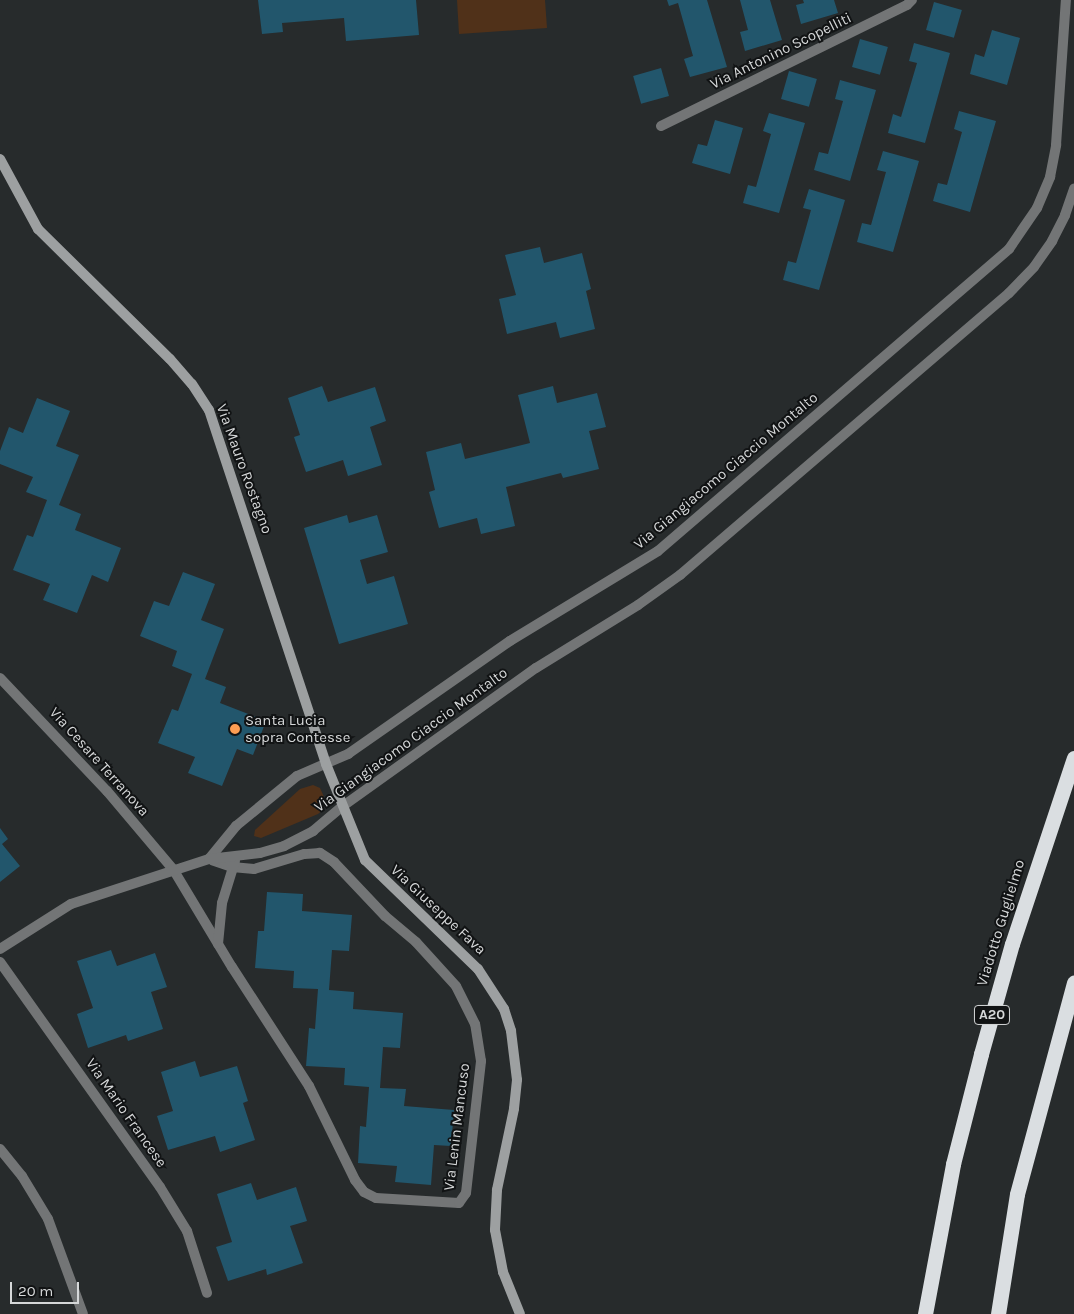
<!DOCTYPE html>
<style>
body{margin:0}
#map{position:relative;width:1074px;height:1314px;overflow:hidden;background:#272b2c;font-family:Karla,sans-serif}
div>[style]{position:absolute}
[style*='--x']{left:calc(var(--x)*1px);top:calc(var(--y)*1px);width:calc(var(--w)*1px);rotate:calc(var(--a)*1deg)}
.green>*{inset:0;background:#503119}
.building>*{inset:0;background:#22566c;transform-origin:0 0}
.street>*{height:10px;margin:-5px;padding:0 5px;transform-origin:5px;border-radius:5px;background:#737576}
.secondary>*{height:10px;margin:-5px;padding:0 5px;transform-origin:5px;border-radius:5px;background:#9da0a1}
.highway>*{height:15px;margin:-7.5px;padding:0 7.5px;transform-origin:7.5px;border-radius:7.5px;background:#dadee1}
.dots>*{width:14px;height:14px;translate:-50% -50%;box-sizing:border-box;border:2px solid #111314;border-radius:50%}
span{translate:-50% -50%;white-space:nowrap;text-align:center;line-height:1.15;-webkit-text-stroke:4px #111314;paint-order:stroke}
.shield-label span{padding:1px 4px;background:#111314;border:1px solid;border-radius:4px;-webkit-text-stroke-width:0}
.shield-label{font-size:14px;color:#d6d8d9;font-weight:700}
.street-label{font-size:15px;color:#d6d8d9}
.poi-label{font-size:15px;color:#d6d8d9}
.left{translate:0 -50%;text-align:left}
.scale{position:absolute;left:10px;top:1282px;width:69px;height:22px;box-sizing:border-box;border:2px solid #d6d8d9;border-top:0;padding-left:6px;font-size:15px;line-height:18px;white-space:nowrap;color:#d6d8d9;-webkit-text-stroke:4px #111314;paint-order:stroke}
</style>
<div id="map">
<div class="green">
<i style="clip-path:polygon(457px 0,545px 0,547px 28px,459px 34px)"></i>
<i style="clip-path:polygon(313px 785px,320px 788px,324px 797px,323px 810px,318px 814px,261px 838px,254px 836px,255px 830px,300px 789px)"></i>
</div>
<div class="building">
<i style="clip-path:polygon(258px 0,416px 0,419px 35px,346px 41px,344px 18px,282px 23px,283px 32px,262px 34px)"></i>
<i style="clip-path:polygon(667px 0,707px 0,727px 67px,690px 77px,684px 59px,693px 56px,678px 3px,669px 6px)"></i>
<i style="clip-path:polygon(740px 0,770px 0,782px 40px,745px 51px,740px 32px,748px 30px)"></i>
<i style="clip-path:polygon(803px 0,834px 0,838px 13px,801px 24px,796px 5px,804px 3px)"></i>
<i style="left:934px;top:2px;width:29px;height:29px;rotate:16deg"></i>
<i style="clip-path:polygon(992px 30px,1020px 38px,1007px 85px,970px 74px,975px 54px,984px 57px)"></i>
<i style="left:860px;top:39px;width:29px;height:29px;rotate:16deg"></i>
<i style="clip-path:polygon(914px 43px,950px 53px,925px 143px,888px 133px,893px 114px,901px 117px,917px 63px,909px 61px)"></i>
<i style="left:661px;top:68px;width:29px;height:29px;rotate:74deg"></i>
<i style="left:789px;top:71px;width:29px;height:29px;rotate:16deg"></i>
<i style="clip-path:polygon(840px 80px,876px 90px,850px 181px,814px 170px,819px 152px,828px 154px,843px 101px,835px 99px)"></i>
<i style="clip-path:polygon(959px 111px,996px 121px,970px 212px,933px 201px,938px 183px,947px 185px,962px 132px,954px 129px)"></i>
<i style="clip-path:polygon(769px 113px,805px 123px,779px 213px,743px 203px,748px 185px,756px 187px,771px 134px,763px 131px)"></i>
<i style="clip-path:polygon(715px 120px,743px 128px,730px 174px,692px 163px,698px 144px,707px 146px)"></i>
<i style="clip-path:polygon(883px 151px,919px 161px,893px 252px,857px 242px,862px 223px,871px 225px,886px 172px,877px 170px)"></i>
<i style="clip-path:polygon(809px 189px,845px 200px,819px 290px,783px 280px,788px 261px,796px 263px,811px 210px,803px 208px)"></i>
<i style="clip-path:polygon(540px 247px,544px 263px,582px 253px,591px 289px,586px 291px,595px 329px,560px 338px,556px 322px,507px 334px,499px 299px,516px 295px,505px 255px)"></i>
<i style="clip-path:polygon(322px 386px,328px 402px,375px 387px,386px 421px,370px 427px,382px 465px,348px 476px,343px 460px,306px 472px,294px 437px,300px 435px,288px 398px)"></i>
<i style="clip-path:polygon(553px 386px,557px 403px,597px 393px,606px 427px,589px 431px,599px 469px,563px 478px,561px 473px,506px 487px,515px 526px,481px 534px,477px 518px,439px 528px,429px 492px,435px 490px,426px 452px,461px 443px,465px 459px,530px 443px,518px 395px)"></i>
<i style="clip-path:polygon(37px 398px,70px 411px,56px 446px,79px 455px,59px 505px,81px 514px,75px 530px,121px 548px,108px 582px,92px 575px,77px 613px,43px 600px,50px 584px,13px 570px,27px 535px,33px 537px,47px 500px,26px 492px,33px 477px,0 464px,0 451px,9px 427px,23px 433px)"></i>
<i style="clip-path:polygon(347px 515px,349px 523px,377px 515px,388px 552px,360px 560px,367px 584px,394px 576px,408px 624px,339px 644px,304px 528px)"></i>
<i style="clip-path:polygon(183px 572px,215px 584px,201px 620px,224px 629px,205px 679px,226px 687px,220px 703px,266px 721px,253px 755px,237px 749px,222px 786px,188px 773px,195px 757px,158px 743px,172px 709px,178px 711px,192px 674px,172px 666px,177px 651px,140px 636px,154px 601px,169px 606px)"></i>
<i style="clip-path:polygon(0 828px,8px 839px,2px 844px,20px 866px,0 882px)"></i>
<i style="clip-path:polygon(267px 892px,303px 894px,302px 911px,352px 915px,349px 951px,332px 950px,329px 990px,354px 992px,353px 1009px,403px 1013px,400px 1048px,383px 1047px,380px 1088px,406px 1089px,404px 1106px,454px 1110px,451px 1146px,434px 1145px,431px 1185px,395px 1182px,397px 1166px,358px 1163px,360px 1126px,366px 1127px,369px 1087px,344px 1085px,345px 1068px,306px 1066px,309px 1028px,315px 1029px,318px 989px,293px 988px,294px 971px,255px 968px,258px 931px,264px 931px)"></i>
<i style="clip-path:polygon(111px 950px,117px 966px,155px 953px,167px 987px,151px 992px,163px 1029px,128px 1041px,126px 1035px,88px 1048px,77px 1014px,93px 1008px,77px 961px)"></i>
<i style="clip-path:polygon(195px 1061px,200px 1077px,237px 1066px,248px 1101px,243px 1103px,255px 1140px,220px 1152px,215px 1136px,168px 1150px,157px 1116px,173px 1111px,161px 1072px)"></i>
<i style="clip-path:polygon(251px 1183px,257px 1200px,296px 1187px,307px 1221px,290px 1226px,303px 1263px,267px 1275px,266px 1269px,228px 1281px,216px 1247px,232px 1242px,217px 1194px)"></i>
</div>
<div class="street">
<i style="--x:661;--y:126;--w:274;--a:-26.2"></i>
<i style="--x:907;--y:5;--w:7;--a:-45"></i>
<i style="--x:0;--y:678;--w:156;--a:46.6"></i>
<i style="--x:107;--y:791;--w:102;--a:49.8"></i>
<i style="--x:173;--y:869;--w:114;--a:59"></i>
<i style="--x:232;--y:967;--w:142;--a:57.1"></i>
<i style="--x:309;--y:1086;--w:105;--a:63.9"></i>
<i style="--x:355;--y:1180;--w:15;--a:53"></i>
<i style="--x:364;--y:1192;--w:13;--a:27"></i>
<i style="--x:376;--y:1198;--w:83;--a:3.4"></i>
<i style="--x:459;--y:1203;--w:12;--a:-55"></i>
<i style="--x:466;--y:1193;--w:133;--a:-83.5"></i>
<i style="--x:481;--y:1061;--w:37;--a:-99"></i>
<i style="--x:475;--y:1024;--w:42;--a:-116.6"></i>
<i style="--x:456;--y:986;--w:59;--a:-132.3"></i>
<i style="--x:416;--y:942;--w:40;--a:-140"></i>
<i style="--x:385;--y:916;--w:74;--a:-133.4"></i>
<i style="--x:334;--y:862;--w:17;--a:-147"></i>
<i style="--x:320;--y:853;--w:16;--a:176"></i>
<i style="--x:304;--y:854;--w:52;--a:163.3"></i>
<i style="--x:254;--y:869;--w:22;--a:-175"></i>
<i style="--x:232;--y:867;--w:21;--a:-161"></i>
<i style="--x:209;--y:859;--w:43;--a:-50.7"></i>
<i style="--x:236;--y:826;--w:79;--a:-39.3"></i>
<i style="--x:297;--y:776;--w:56;--a:-23.3"></i>
<i style="--x:348;--y:754;--w:198;--a:-34.9"></i>
<i style="--x:510;--y:641;--w:173;--a:-31.3"></i>
<i style="--x:658;--y:551;--w:463;--a:-40.7"></i>
<i style="--x:1009;--y:249;--w:50;--a:-55.7"></i>
<i style="--x:1037;--y:208;--w:34;--a:-67"></i>
<i style="--x:1050;--y:177;--w:33;--a:-79"></i>
<i style="--x:1056;--y:145;--w:145;--a:-86.1"></i>
<i style="--x:218;--y:944;--w:41;--a:-84.4"></i>
<i style="--x:222;--y:903;--w:44;--a:-72.8"></i>
<i style="--x:0;--y:949;--w:84;--a:-32.4"></i>
<i style="--x:71;--y:904;--w:145;--a:-18.1"></i>
<i style="--x:209;--y:859;--w:51;--a:-6.7"></i>
<i style="--x:260;--y:853;--w:25;--a:-16"></i>
<i style="--x:284;--y:846;--w:33;--a:-27"></i>
<i style="--x:313;--y:831;--w:39;--a:-40"></i>
<i style="--x:343;--y:806;--w:237;--a:-35.6"></i>
<i style="--x:536;--y:668;--w:120;--a:-31.7"></i>
<i style="--x:638;--y:605;--w:52;--a:-35.5"></i>
<i style="--x:680;--y:575;--w:433;--a:-40.6"></i>
<i style="--x:1009;--y:293;--w:36;--a:-46"></i>
<i style="--x:1034;--y:267;--w:32;--a:-55"></i>
<i style="--x:1052;--y:241;--w:29;--a:-63"></i>
<i style="--x:1065;--y:215;--w:28;--a:-71"></i>
<i style="--x:0;--y:962;--w:276;--a:54.6"></i>
<i style="--x:160;--y:1187;--w:52;--a:58.5"></i>
<i style="--x:187;--y:1231;--w:65;--a:72.1"></i>
<i style="--x:0;--y:1149;--w:35;--a:51"></i>
<i style="--x:22;--y:1176;--w:50;--a:58.8"></i>
<i style="--x:48;--y:1219;--w:101;--a:69.8"></i>
</div>
<div class="secondary">
<i style="--x:0;--y:159;--w:80;--a:61.5"></i>
<i style="--x:38;--y:229;--w:185;--a:44.6"></i>
<i style="--x:170;--y:359;--w:33;--a:49"></i>
<i style="--x:192;--y:384;--w:31;--a:57"></i>
<i style="--x:209;--y:410;--w:373;--a:71.7"></i>
<i style="--x:326;--y:764;--w:104;--a:67.9"></i>
<i style="--x:365;--y:860;--w:157;--a:44"></i>
<i style="--x:478;--y:969;--w:48;--a:57"></i>
<i style="--x:504;--y:1009;--w:23;--a:72"></i>
<i style="--x:511;--y:1031;--w:49;--a:83"></i>
<i style="--x:517;--y:1080;--w:29;--a:96"></i>
<i style="--x:514;--y:1109;--w:83;--a:101.9"></i>
<i style="--x:497;--y:1190;--w:40;--a:92.9"></i>
<i style="--x:495;--y:1230;--w:43;--a:79.2"></i>
<i style="--x:503;--y:1272;--w:45;--a:68"></i>
</div>
<div class="highway">
<i style="--x:925;--y:1314;--w:153;--a:-79.4"></i>
<i style="--x:953;--y:1164;--w:114;--a:-75.7"></i>
<i style="--x:981;--y:1054;--w:114;--a:-74.3"></i>
<i style="--x:1012;--y:944;--w:196;--a:-71.6"></i>
<i style="--x:998;--y:1314;--w:121;--a:-81"></i>
<i style="--x:1017;--y:1194;--w:219;--a:-74.9"></i>
</div>
<div class="dots">
<i style="left:235px;top:729px;background:#fc9d53"></i>
</div>
<div class="shield-label">
<span style="left:992px;top:1015px">A20</span>
</div>
<div class="street-label">
<span style="left:781px;top:51px;rotate:-26deg">Via Antonino Scopelliti</span>
<span style="left:244px;top:469px;rotate:70deg">Via Mauro Rostagno</span>
<span style="left:726px;top:471px;rotate:-40deg">Via Giangiacomo Ciaccio Montalto</span>
<span style="left:411px;top:740px;rotate:-36deg">Via Giangiacomo Ciaccio Montalto</span>
<span style="left:99px;top:762px;rotate:48deg">Via Cesare Terranova</span>
<span style="left:438px;top:910px;rotate:43deg">Via Giuseppe Fava</span>
<span style="left:1001px;top:923px;rotate:-73deg">Viadotto Guglielmo</span>
<span style="left:126px;top:1113px;rotate:55deg">Via Mario Francese</span>
<span style="left:457px;top:1127px;rotate:-83deg">Via Lenin Mancuso</span>
</div>
<div class="poi-label">
<span class="left" style="left:245px;top:729px">Santa Lucia<br>sopra Contesse</span>
</div>
<div class="scale">20 m</div>
</div>
